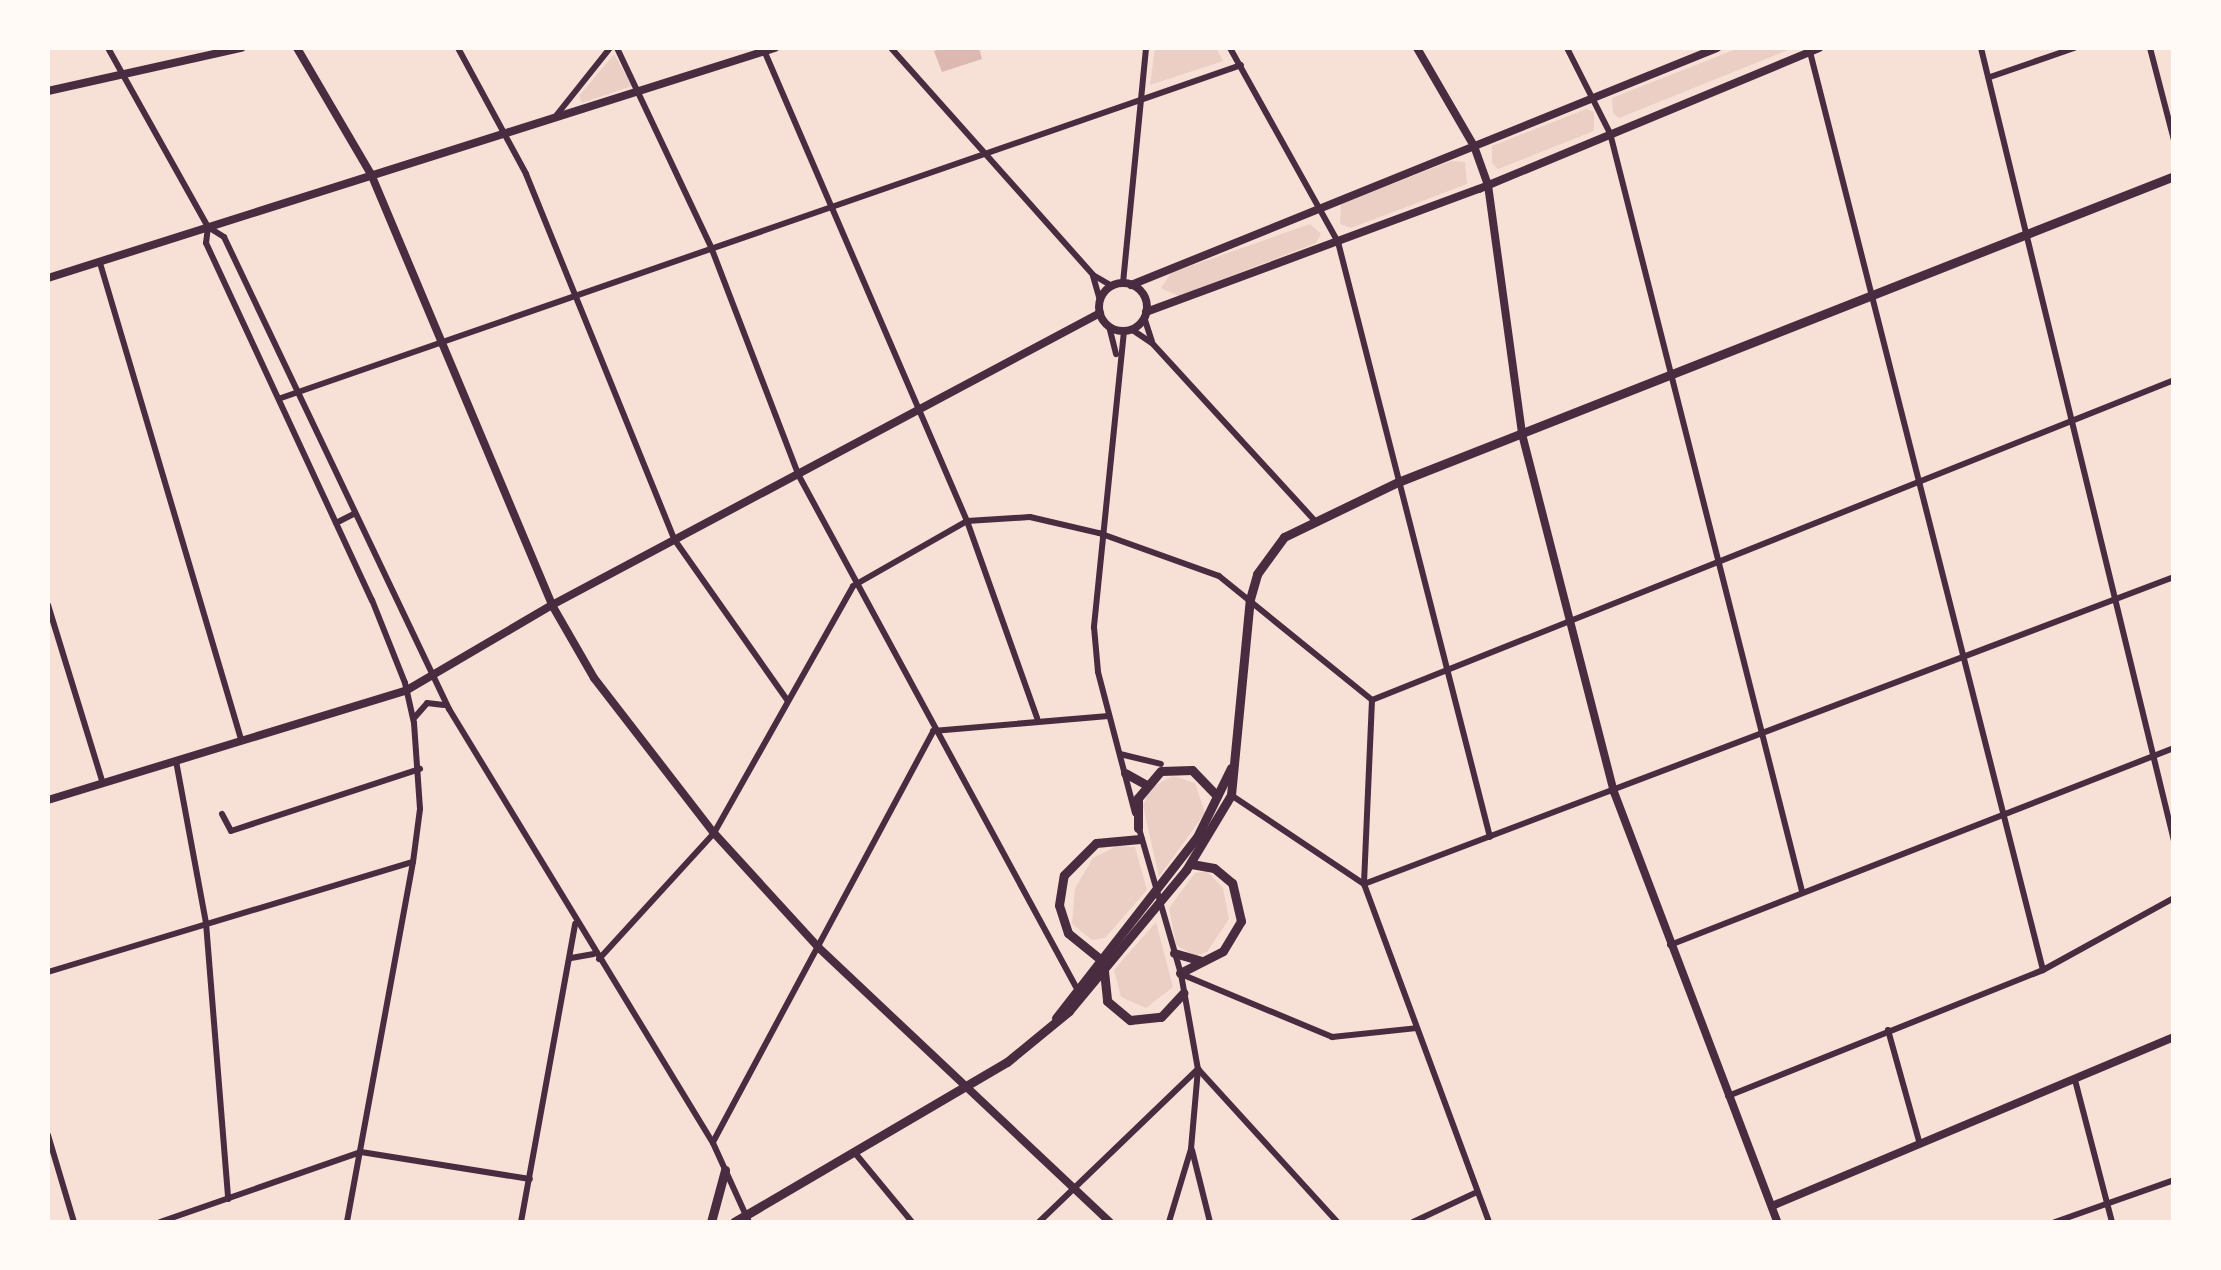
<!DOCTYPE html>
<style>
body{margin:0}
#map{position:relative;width:2221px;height:1270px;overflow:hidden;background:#f7e1d7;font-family:"Fira Sans",sans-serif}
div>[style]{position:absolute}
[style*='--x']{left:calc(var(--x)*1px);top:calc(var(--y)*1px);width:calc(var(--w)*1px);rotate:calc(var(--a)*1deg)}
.green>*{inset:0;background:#ebcfc5}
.water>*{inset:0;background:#dcb8b0}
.minor>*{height:6px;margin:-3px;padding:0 3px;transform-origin:3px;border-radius:3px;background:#4a2c40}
.tertiary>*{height:8px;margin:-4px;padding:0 4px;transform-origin:4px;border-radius:4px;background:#4a2c40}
.tertiary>.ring{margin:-4px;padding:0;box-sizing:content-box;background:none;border:8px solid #4a2c40;border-radius:50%}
.secondary>*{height:9px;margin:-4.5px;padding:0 4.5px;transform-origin:4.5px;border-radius:4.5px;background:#4a2c40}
span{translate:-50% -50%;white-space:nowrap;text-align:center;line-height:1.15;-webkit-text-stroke:9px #fffaf5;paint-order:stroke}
.frame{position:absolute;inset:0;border:50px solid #fffaf5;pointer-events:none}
</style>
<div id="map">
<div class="green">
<i style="clip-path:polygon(1155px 48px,1216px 48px,1223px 61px,1150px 85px)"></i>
<i style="clip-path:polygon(1739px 48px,1793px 48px,1619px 118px,1613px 113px,1612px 98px)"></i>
<i style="clip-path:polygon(614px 54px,632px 86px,582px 103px,579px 96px)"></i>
<i style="clip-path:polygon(1586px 109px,1594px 112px,1594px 131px,1498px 169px,1492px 163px,1492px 146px)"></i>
<i style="clip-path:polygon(1451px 161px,1465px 162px,1467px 184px,1351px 228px,1340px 224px,1341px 204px)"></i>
<i style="clip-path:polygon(1310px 224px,1321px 234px,1316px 243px,1179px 296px,1161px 288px,1171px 273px)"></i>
<i style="clip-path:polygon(1173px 776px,1195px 783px,1205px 813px,1159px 877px,1143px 806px,1150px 788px)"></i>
<i style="clip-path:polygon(1117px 846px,1135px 847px,1147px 890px,1105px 938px,1092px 940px,1072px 924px,1075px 888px,1093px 858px)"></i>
<i style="clip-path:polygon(1207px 871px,1223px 888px,1229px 919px,1207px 952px,1195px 956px,1176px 945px,1169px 908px,1195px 873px)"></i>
<i style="clip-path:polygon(1156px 922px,1173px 987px,1146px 1008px,1121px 997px,1114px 970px)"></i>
</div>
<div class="water">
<i style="clip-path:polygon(944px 48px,979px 48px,982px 59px,942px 72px,934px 51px)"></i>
</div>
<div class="minor">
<i style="--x:108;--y:48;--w:205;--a:60.8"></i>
<i style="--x:208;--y:227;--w:19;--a:32"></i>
<i style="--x:224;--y:237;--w:523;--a:64.51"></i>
<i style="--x:449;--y:709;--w:508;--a:58.69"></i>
<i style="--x:713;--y:1143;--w:87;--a:65.5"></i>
<i style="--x:458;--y:48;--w:143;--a:61.6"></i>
<i style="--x:526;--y:174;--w:394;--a:67.9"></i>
<i style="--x:674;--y:539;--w:198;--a:54.9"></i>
<i style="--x:617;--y:48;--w:220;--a:64.7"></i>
<i style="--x:711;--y:247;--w:245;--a:69"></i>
<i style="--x:799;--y:476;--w:581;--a:61.54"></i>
<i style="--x:763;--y:48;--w:515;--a:66.67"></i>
<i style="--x:967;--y:521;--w:209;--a:70.4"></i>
<i style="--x:891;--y:48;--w:304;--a:48.3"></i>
<i style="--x:1093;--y:275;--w:22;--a:30"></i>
<i style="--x:1230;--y:48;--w:222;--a:60.9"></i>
<i style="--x:1338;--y:242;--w:614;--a:75.67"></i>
<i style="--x:1567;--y:48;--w:95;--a:63.2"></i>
<i style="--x:1610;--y:133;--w:782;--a:75.79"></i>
<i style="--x:1809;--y:48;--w:951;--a:75.76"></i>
<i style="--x:1981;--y:48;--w:816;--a:76.32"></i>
<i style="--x:2150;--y:48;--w:95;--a:75.4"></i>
<i style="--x:1990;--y:77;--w:89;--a:-19"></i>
<i style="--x:555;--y:117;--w:88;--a:-51.4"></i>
<i style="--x:208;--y:227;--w:16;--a:97"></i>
<i style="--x:206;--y:243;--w:394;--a:65.1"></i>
<i style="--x:372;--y:600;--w:89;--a:68.3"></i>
<i style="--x:405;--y:683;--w:41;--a:77.3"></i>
<i style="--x:414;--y:723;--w:86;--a:86"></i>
<i style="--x:420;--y:809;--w:53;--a:97.5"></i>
<i style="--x:413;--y:862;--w:366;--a:100.4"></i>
<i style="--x:100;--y:263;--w:497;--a:73.5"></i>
<i style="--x:1093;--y:276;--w:25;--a:74"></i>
<i style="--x:1123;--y:283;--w:236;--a:-84.4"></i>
<i style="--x:1144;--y:317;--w:26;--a:72"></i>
<i style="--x:1109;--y:326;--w:29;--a:76"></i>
<i style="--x:1131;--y:329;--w:25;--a:34"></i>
<i style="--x:1152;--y:343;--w:239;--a:47.5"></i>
<i style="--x:1124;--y:331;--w:298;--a:95.8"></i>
<i style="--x:1094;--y:627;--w:45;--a:84.9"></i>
<i style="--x:1098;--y:672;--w:146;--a:75.3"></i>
<i style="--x:281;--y:398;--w:1016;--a:-19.13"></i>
<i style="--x:336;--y:523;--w:20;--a:-27"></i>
<i style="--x:48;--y:605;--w:184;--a:72.9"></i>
<i style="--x:1372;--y:700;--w:863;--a:-21.75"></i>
<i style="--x:415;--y:717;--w:18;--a:-49"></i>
<i style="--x:427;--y:703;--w:17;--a:7"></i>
<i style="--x:1120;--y:754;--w:42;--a:13.7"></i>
<i style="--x:176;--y:761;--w:165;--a:79.5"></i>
<i style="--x:206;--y:923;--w:277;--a:85.4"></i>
<i style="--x:1231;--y:795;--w:160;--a:33.8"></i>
<i style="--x:1364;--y:884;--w:866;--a:-20.76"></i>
<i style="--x:222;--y:814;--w:19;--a:62"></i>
<i style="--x:231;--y:831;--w:199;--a:-18.2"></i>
<i style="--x:1138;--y:825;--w:155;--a:73.9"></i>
<i style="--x:1181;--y:974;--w:97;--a:79.9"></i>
<i style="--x:1198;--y:1069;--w:80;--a:95"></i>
<i style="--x:1191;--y:1149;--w:76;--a:106.8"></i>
<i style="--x:1670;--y:945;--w:541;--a:-21.35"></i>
<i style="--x:571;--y:958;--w:23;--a:-10"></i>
<i style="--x:599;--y:959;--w:171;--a:-47.6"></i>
<i style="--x:714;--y:833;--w:283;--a:-60.6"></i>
<i style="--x:853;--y:586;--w:131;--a:-29.7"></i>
<i style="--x:967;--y:521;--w:63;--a:-3.6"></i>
<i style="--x:1030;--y:517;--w:71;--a:13.1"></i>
<i style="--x:1099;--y:533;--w:127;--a:19.7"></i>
<i style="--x:1219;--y:576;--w:197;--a:39"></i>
<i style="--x:1372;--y:700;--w:184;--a:92.5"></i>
<i style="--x:1364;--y:884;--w:360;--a:69.7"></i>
<i style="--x:48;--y:972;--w:381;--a:-16.8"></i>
<i style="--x:1181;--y:974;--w:164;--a:22.6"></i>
<i style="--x:1332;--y:1037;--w:85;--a:-6"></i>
<i style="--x:1888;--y:1030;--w:115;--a:74.4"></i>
<i style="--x:2075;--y:1080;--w:147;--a:75.4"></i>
<i style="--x:1728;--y:1096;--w:339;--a:-21.8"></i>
<i style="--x:2043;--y:970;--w:149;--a:-28.8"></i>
<i style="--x:48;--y:1135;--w:91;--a:73.4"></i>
<i style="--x:713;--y:1142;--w:466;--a:-61.8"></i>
<i style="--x:933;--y:731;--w:176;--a:-4.9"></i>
<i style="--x:1192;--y:1150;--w:74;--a:76"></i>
<i style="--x:855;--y:1153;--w:89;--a:50.4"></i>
<i style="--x:160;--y:1222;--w:213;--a:-19.2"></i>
<i style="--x:361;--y:1152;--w:171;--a:9.1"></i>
<i style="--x:521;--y:1222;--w:303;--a:-79.7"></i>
<i style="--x:1039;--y:1222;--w:221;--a:-43.9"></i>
<i style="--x:1198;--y:1069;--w:207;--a:47.7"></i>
<i style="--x:1413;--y:1222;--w:71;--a:-25.1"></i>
<i style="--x:2055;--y:1222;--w:126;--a:-19.4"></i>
</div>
<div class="tertiary">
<i style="--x:297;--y:48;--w:146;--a:59.6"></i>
<i style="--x:371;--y:174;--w:467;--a:67.2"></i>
<i style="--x:552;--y:605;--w:84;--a:60.1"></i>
<i style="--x:594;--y:678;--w:196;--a:52.3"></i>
<i style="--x:714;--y:833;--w:156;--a:47.6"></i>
<i style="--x:819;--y:948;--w:400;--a:43.3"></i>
<i style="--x:1417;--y:48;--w:113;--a:59.8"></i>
<i style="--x:1474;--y:146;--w:41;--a:70.3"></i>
<i style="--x:1488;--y:185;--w:251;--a:82.2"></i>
<i style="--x:1522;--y:434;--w:370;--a:75.6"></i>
<i style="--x:1614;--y:792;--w:460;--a:69.2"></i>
<i style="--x:48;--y:91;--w:198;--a:-12.6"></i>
<i style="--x:48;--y:278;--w:763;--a:-17.56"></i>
<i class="ring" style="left:1099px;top:283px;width:40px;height:40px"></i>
<i style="--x:1131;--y:285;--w:632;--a:-22.02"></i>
<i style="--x:1146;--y:312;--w:355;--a:-20.3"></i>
<i style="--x:1479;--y:189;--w:368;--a:-22.5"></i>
<i style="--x:48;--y:800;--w:375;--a:-17"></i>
<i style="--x:407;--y:690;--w:168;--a:-30.4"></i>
<i style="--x:552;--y:605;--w:621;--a:-28.05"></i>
<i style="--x:1772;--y:1206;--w:436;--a:-22.8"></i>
</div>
<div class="secondary">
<i style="--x:1125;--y:773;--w:23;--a:29"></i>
<i style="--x:1138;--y:828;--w:30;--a:-90"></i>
<i style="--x:1138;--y:798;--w:35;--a:-50"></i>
<i style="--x:1161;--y:771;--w:31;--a:-2"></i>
<i style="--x:1192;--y:770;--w:36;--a:46"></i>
<i style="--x:1174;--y:953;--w:29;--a:16"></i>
<i style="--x:1100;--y:959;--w:41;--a:-140.9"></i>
<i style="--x:1068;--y:933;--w:29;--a:-108"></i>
<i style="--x:1059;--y:905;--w:30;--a:-81"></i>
<i style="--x:1064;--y:875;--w:45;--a:-45"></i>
<i style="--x:1096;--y:843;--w:44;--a:-5.2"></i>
<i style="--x:1104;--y:971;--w:30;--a:84"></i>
<i style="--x:1107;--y:1001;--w:30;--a:40"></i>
<i style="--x:1130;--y:1020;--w:31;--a:-6"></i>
<i style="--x:1161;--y:1017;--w:33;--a:-47"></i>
<i style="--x:1180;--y:973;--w:48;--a:-27.1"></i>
<i style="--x:1223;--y:951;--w:35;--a:-59"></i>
<i style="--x:1241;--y:921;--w:39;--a:-103"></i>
<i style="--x:1232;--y:883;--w:23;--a:-140"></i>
<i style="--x:1214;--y:868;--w:23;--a:-170"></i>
<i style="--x:1056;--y:1018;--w:229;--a:-52.1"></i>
<i style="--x:1197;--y:837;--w:77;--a:-63.8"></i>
<i style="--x:711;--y:1222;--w:54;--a:-74.9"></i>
<i style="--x:734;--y:1222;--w:316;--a:-30.4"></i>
<i style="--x:1007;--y:1062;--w:80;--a:-39.4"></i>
<i style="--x:1069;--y:1011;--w:183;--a:-50.3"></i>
<i style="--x:1186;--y:870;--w:87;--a:-59"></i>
<i style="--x:1231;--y:795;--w:197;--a:-84.5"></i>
<i style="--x:1250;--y:599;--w:26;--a:-74"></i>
<i style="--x:1257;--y:574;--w:46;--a:-53.9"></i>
<i style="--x:1284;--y:537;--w:127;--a:-25.8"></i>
<i style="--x:1398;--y:482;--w:834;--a:-21.52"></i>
</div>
<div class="frame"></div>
</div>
